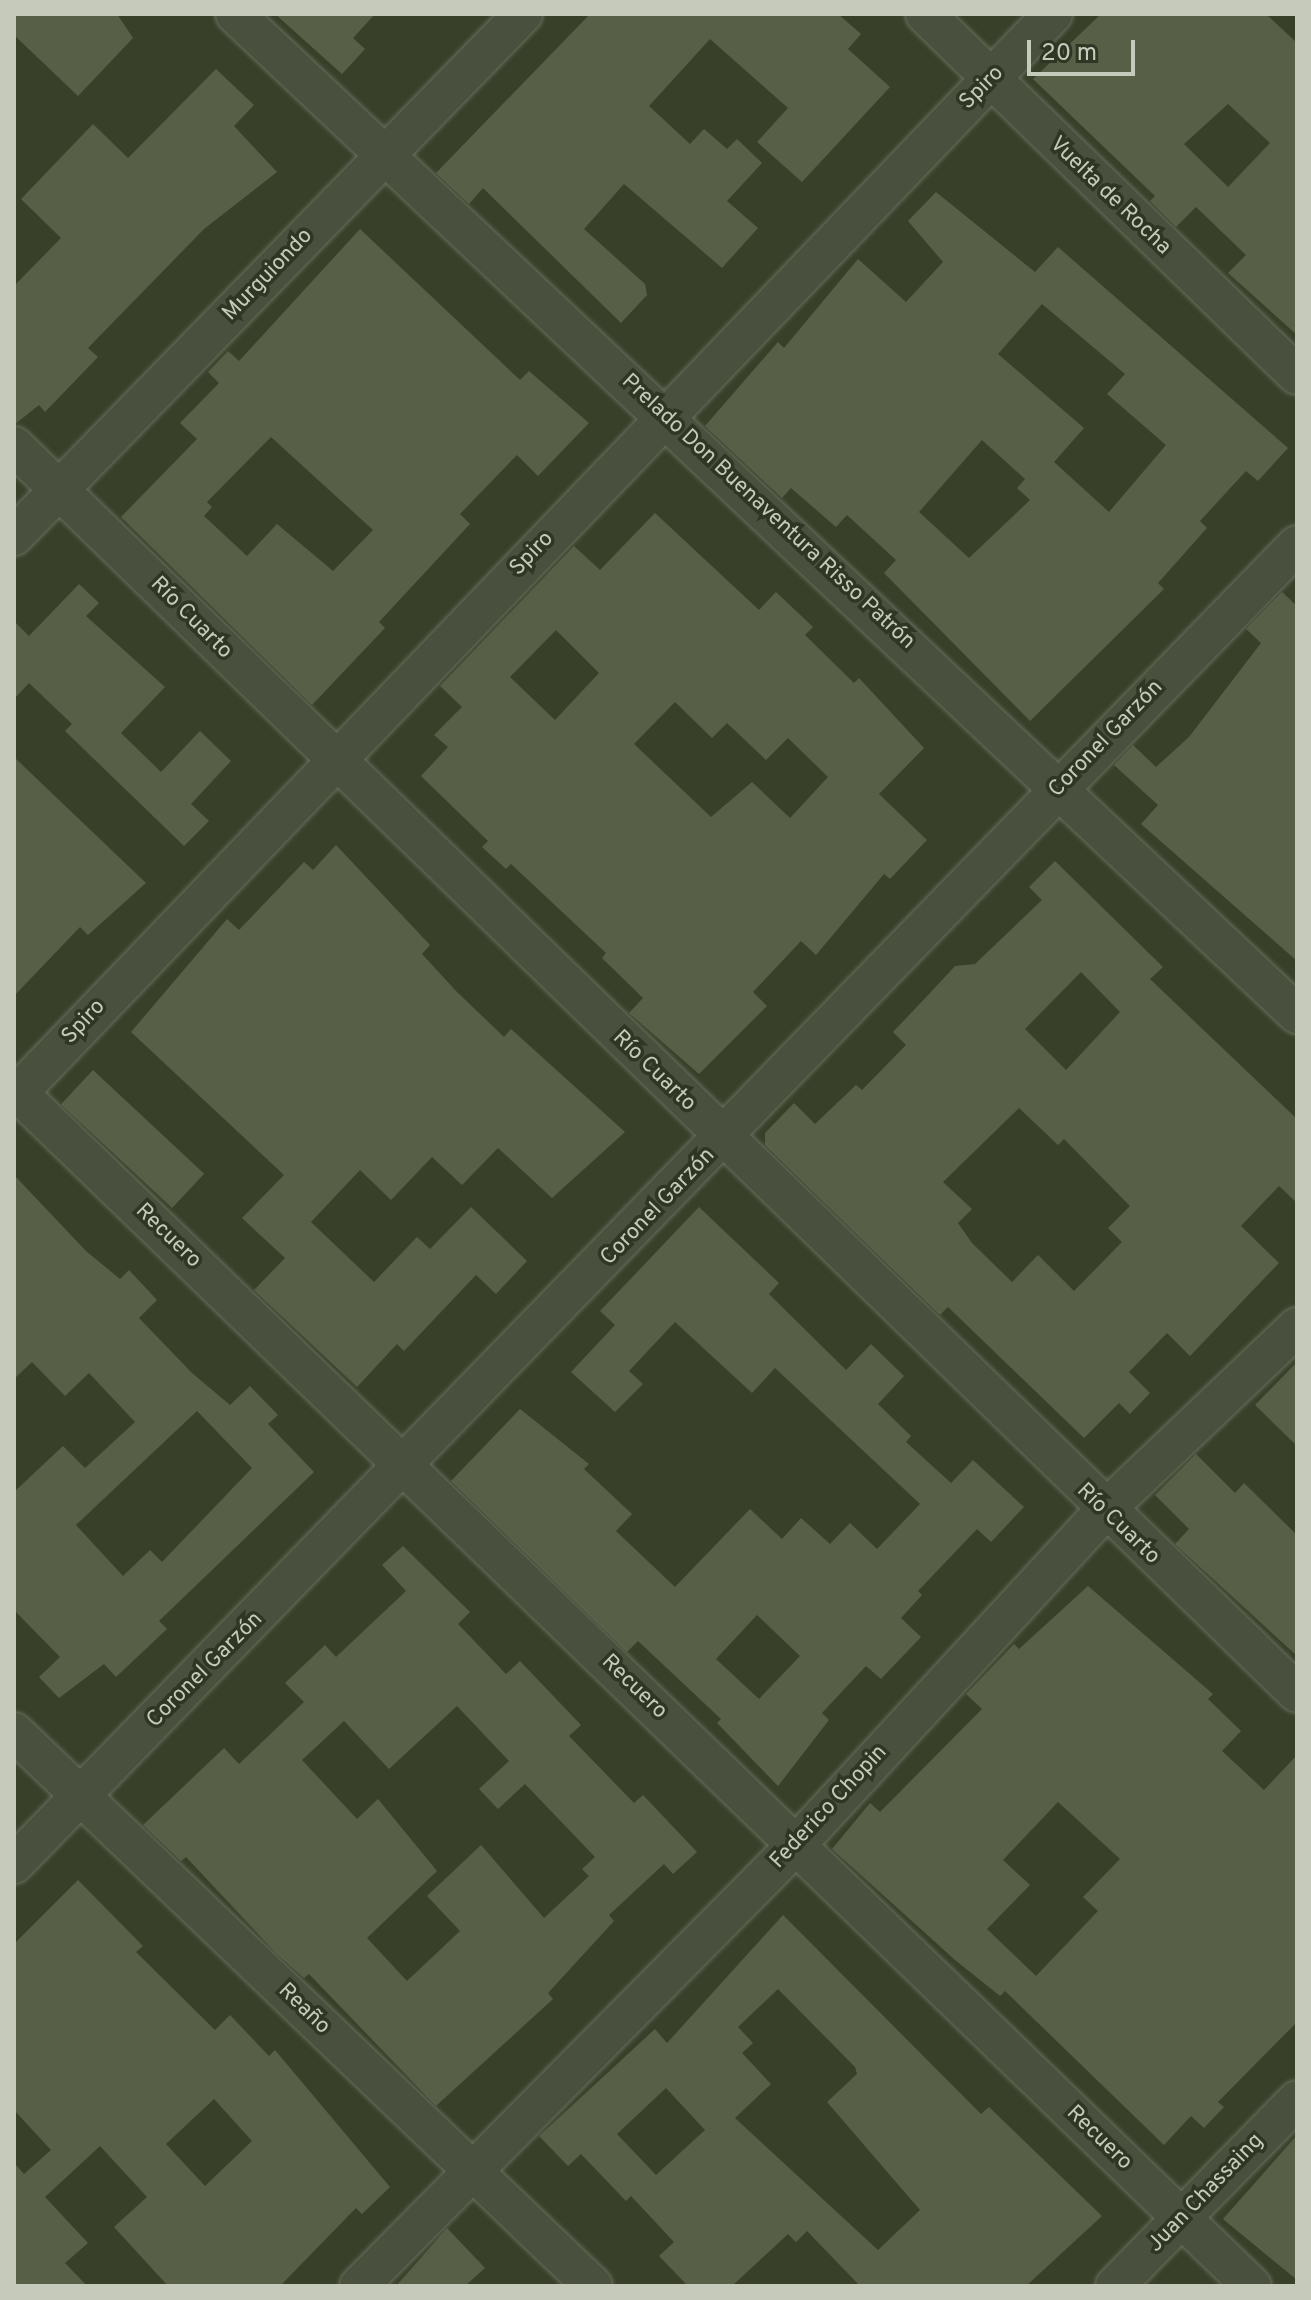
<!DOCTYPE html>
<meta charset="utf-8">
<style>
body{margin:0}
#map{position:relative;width:1311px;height:2300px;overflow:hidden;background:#39402a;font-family:Overpass,sans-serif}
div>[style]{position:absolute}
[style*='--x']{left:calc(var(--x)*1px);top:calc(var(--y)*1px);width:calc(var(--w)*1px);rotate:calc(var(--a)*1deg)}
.building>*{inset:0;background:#585f47;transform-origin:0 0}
.roads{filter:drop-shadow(0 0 2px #686e5c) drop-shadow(0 0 2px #686e5c)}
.street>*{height:38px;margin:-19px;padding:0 19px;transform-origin:19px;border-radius:19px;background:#4a503e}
span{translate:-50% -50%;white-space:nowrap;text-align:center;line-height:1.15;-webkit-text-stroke:7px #2f3623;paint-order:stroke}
.street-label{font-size:22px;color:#c5cabb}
.frame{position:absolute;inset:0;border:16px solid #c5cabb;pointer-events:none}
.scale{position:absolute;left:1027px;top:40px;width:108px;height:36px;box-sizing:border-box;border:4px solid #c5cabb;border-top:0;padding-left:10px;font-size:24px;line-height:28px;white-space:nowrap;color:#c5cabb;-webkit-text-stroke:6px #2f3623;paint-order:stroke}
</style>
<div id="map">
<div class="building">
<i style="clip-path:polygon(14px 14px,117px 14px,133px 38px,78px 96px,14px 35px)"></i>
<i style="clip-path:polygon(275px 14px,375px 14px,353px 38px,365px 49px,342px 74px)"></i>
<i style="clip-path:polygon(590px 14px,838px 14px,861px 34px,848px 49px,890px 87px,802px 182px,757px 142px,788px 108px,710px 39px,649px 106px,690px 144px,704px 129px,727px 149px,737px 139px,762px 163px,727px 201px,758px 228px,722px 268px,624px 184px,584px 229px,645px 284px,647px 295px,621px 323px,483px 188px,469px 204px,436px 173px)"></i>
<i style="clip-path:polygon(evenodd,1101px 14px,1266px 14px,1297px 43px,1297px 335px,1228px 273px,1246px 255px,1196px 207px,1176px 227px,1150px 201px,1155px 196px,1033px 79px,1101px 14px,1228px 104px,1270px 143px,1228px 187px,1184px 144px,1228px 104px)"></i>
<i style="clip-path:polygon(216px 69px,254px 105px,234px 126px,277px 172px,204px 229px,88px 348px,98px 357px,45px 412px,39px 405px,14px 425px,14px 286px,61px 238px,21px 199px,93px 124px,128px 158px)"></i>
<i style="clip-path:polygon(evenodd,936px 192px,1035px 272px,1058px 247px,1288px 448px,1258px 481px,1246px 471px,1200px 521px,1207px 528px,1158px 583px,1164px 589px,1030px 721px,884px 573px,896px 560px,847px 515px,836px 527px,791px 488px,782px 498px,705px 426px,778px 342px,784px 348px,858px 259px,906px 302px,943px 262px,908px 221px,936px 192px,1042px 304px,1125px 374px,1107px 394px,1166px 445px,1109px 512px,1054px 462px,1084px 428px,998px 354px,1042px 304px,936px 192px,982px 440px,1025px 479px,1017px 488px,1030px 500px,969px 558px,919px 512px,982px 440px)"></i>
<i style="clip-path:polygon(evenodd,360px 229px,520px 380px,529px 371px,589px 423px,538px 476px,517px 455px,460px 514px,470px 524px,379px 622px,385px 628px,312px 705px,121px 517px,197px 439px,180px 423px,219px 383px,208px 372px,228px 351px,239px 361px,360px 229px,271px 437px,373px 530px,333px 571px,277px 524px,247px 556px,204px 516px,212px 507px,207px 502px,271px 437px)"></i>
<i style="clip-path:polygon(evenodd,655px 513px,759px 610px,776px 592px,813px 627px,805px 635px,854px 683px,859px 678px,924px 748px,879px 794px,927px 840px,890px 879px,884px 874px,816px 955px,801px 941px,753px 992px,767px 1006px,699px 1074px,629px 1013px,643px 998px,602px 958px,606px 953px,511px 864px,506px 869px,482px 847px,488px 841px,421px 776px,448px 747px,434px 735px,462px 707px,440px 686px,574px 546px,600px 570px,655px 513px,556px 630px,599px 673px,555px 720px,510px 677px,556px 630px,655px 513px,675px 702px,712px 738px,727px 723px,766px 760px,788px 738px,828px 777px,790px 818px,752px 782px,711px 817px,634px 744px,675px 702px)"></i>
<i style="clip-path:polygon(79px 584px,99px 603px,86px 616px,165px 687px,121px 733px,161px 772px,200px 731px,231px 761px,191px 804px,209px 821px,184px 846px,65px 731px,72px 724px,29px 683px,14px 699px,14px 621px,29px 636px)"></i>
<i style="clip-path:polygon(1282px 592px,1297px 606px,1297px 961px,1141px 824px,1158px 805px,1114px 765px,1133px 745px,1156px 767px,1189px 737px,1261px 643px,1246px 629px)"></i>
<i style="clip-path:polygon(14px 757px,146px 883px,88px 935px,80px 927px,14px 996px)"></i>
<i style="clip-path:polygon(336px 845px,430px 945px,422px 954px,457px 992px,504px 1037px,511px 1029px,625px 1132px,552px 1198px,498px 1148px,462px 1185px,432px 1157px,391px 1200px,360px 1170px,311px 1222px,374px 1282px,417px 1237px,430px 1249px,471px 1207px,527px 1261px,496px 1294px,476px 1275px,404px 1351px,397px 1344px,357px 1387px,254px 1290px,285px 1258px,242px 1218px,284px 1175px,131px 1032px,227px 919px,239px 930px,304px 862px,313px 870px)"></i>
<i style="clip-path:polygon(evenodd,1055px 861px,1163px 967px,1150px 979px,1297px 1119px,1297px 1203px,1279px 1186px,1241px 1226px,1279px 1263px,1190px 1356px,1167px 1333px,1129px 1372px,1150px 1393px,1130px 1414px,1119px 1403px,1084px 1438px,948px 1307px,940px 1315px,765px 1145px,765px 1133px,794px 1103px,815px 1124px,856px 1085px,862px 1090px,906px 1045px,893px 1032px,930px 993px,955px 966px,975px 964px,1042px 900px,1029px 887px,1055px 861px,1081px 972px,1120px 1012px,1066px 1070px,1025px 1029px,1081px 972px,1055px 861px,1019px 1108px,1058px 1145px,1064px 1139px,1130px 1206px,1108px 1228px,1122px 1242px,1074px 1291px,1038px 1255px,1012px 1282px,972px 1243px,958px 1223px,972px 1209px,943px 1182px,1019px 1108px)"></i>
<i style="left:93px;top:1070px;width:152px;height:47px;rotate:43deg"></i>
<i style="clip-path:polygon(evenodd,14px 1175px,86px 1251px,120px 1279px,129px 1270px,157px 1300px,139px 1318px,192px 1373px,230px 1405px,250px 1386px,278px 1415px,268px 1424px,314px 1472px,159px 1621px,167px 1629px,116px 1677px,104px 1664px,59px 1698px,39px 1677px,60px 1657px,14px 1610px,14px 1492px,63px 1446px,85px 1468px,135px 1422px,89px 1373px,65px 1396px,32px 1362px,14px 1379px,14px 1175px,197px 1411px,252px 1468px,162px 1562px,150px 1550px,123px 1576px,76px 1525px,197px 1411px)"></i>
<i style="clip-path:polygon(evenodd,699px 1207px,779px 1283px,769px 1294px,846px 1370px,871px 1344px,904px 1376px,878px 1404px,911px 1436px,906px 1442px,951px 1483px,973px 1460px,1024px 1507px,991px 1542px,977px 1529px,918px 1591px,922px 1595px,901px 1618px,921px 1637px,881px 1679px,866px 1666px,822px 1713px,829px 1720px,778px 1786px,717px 1723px,721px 1719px,638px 1641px,627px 1652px,451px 1481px,520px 1409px,589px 1464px,584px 1469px,632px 1514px,616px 1531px,675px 1587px,750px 1509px,782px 1539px,801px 1518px,830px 1544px,850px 1523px,877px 1549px,920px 1504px,775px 1368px,752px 1393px,675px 1322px,629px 1371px,643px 1384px,615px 1412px,571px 1372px,615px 1325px,600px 1311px,699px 1207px,757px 1615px,800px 1656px,759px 1699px,716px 1659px,757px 1615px)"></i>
<i style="clip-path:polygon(1297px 1362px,1297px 1446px,1255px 1405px)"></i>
<i style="clip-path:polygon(1196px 1454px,1235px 1493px,1244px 1483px,1297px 1535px,1297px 1656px,1175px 1544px,1189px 1529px,1155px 1495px)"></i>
<i style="clip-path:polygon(evenodd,403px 1546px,470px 1612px,458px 1624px,506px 1674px,520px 1661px,581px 1725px,569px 1736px,634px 1803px,643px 1795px,697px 1852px,673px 1874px,664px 1864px,609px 1915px,614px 1921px,548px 1993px,553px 1999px,436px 2106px,309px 1974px,304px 1978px,275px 1952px,186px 1857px,181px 1861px,143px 1825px,224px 1748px,239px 1764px,304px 1702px,285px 1683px,325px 1645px,336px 1657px,406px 1591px,382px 1565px,403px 1546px,457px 1706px,509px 1761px,479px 1789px,498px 1809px,525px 1784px,595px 1857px,582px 1869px,589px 1876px,544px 1918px,481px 1845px,427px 1896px,460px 1931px,407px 1981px,367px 1938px,437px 1871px,378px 1799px,357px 1819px,302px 1760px,344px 1721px,389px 1769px,457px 1706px)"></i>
<i style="clip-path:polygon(evenodd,1088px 1586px,1213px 1694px,1208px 1699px,1241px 1731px,1222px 1751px,1264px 1790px,1297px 1755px,1297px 2022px,1218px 2102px,1224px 2107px,1204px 2128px,1191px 2116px,1164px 2145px,1005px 1991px,1000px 1996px,955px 1960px,832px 1849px,870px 1803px,880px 1812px,982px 1709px,966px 1694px,1014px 1644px,1019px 1649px,1088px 1586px,1058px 1802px,1120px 1859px,1083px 1897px,1098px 1911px,1036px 1976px,987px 1929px,1030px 1885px,1003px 1860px,1058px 1802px)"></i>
<i style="clip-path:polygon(evenodd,78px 1880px,143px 1946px,136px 1952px,215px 2030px,230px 2015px,269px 2056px,275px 2050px,390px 2187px,362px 2214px,356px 2208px,280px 2286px,168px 2286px,114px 2227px,147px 2197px,100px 2146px,45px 2197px,88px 2243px,65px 2263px,87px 2286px,14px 2286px,14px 2163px,24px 2174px,51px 2150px,14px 2110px,14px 1944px,78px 1880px,214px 2099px,252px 2141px,205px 2186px,166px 2144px,214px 2099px)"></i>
<i style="clip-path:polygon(evenodd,783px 1915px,981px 2114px,989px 2107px,1102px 2216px,1026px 2286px,860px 2286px,807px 2231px,796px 2242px,788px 2234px,732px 2286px,688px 2286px,659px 2256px,674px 2242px,631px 2196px,626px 2201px,581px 2154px,568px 2166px,539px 2136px,655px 2029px,667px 2043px,783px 1915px,778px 1989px,855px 2067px,857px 2074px,827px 2102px,920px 2210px,878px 2250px,735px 2118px,771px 2084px,742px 2053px,753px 2043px,738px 2027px,778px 1989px,783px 1915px,666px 2088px,705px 2130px,656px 2175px,617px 2134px,666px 2088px)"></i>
<i style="clip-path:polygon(1297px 2135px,1297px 2280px,1223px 2219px)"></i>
<i style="clip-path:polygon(447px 2228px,485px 2268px,465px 2286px,396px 2286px)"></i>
</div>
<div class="roads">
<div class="street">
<i style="--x:235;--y:14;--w:1459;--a:43.28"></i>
<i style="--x:925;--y:14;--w:518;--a:44.14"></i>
<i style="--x:14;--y:446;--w:1789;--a:44.18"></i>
<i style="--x:14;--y:536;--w:729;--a:-45.72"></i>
<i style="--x:14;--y:1089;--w:1722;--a:44.04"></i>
<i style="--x:14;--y:1097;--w:1501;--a:-46.19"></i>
<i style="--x:14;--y:1732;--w:801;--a:43.74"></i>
<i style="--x:14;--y:1864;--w:1840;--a:-45.79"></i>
<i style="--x:359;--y:2286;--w:621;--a:-45.26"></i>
<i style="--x:796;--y:1845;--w:454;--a:-47.3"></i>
<i style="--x:1104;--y:1511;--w:267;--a:-43.6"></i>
<i style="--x:1115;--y:2286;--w:260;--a:-45.6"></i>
</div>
</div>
<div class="street-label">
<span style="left:982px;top:88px;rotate:-45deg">Spiro</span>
<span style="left:1110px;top:196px;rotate:44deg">Vuelta de Rocha</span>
<span style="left:268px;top:275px;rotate:-46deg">Murguiondo</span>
<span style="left:768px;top:512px;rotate:43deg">Prelado Don Buenaventura Risso Patrón</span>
<span style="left:532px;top:554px;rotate:-46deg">Spiro</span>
<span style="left:191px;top:618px;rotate:45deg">Río Cuarto</span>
<span style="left:1106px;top:739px;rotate:-46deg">Coronel Garzón</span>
<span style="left:84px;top:1022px;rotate:-47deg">Spiro</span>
<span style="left:654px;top:1071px;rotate:44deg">Río Cuarto</span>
<span style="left:658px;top:1207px;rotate:-46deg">Coronel Garzón</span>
<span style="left:168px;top:1236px;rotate:44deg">Recuero</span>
<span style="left:1118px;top:1524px;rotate:44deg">Río Cuarto</span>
<span style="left:205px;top:1670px;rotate:-45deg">Coronel Garzón</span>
<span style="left:634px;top:1687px;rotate:44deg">Recuero</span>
<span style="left:829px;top:1807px;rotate:-47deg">Federico Chopin</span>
<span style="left:304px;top:2009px;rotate:44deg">Reaño</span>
<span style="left:1099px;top:2138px;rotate:44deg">Recuero</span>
<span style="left:1206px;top:2193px;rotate:-46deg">Juan Chassaing</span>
</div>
<div class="frame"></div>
<div class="scale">20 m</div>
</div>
